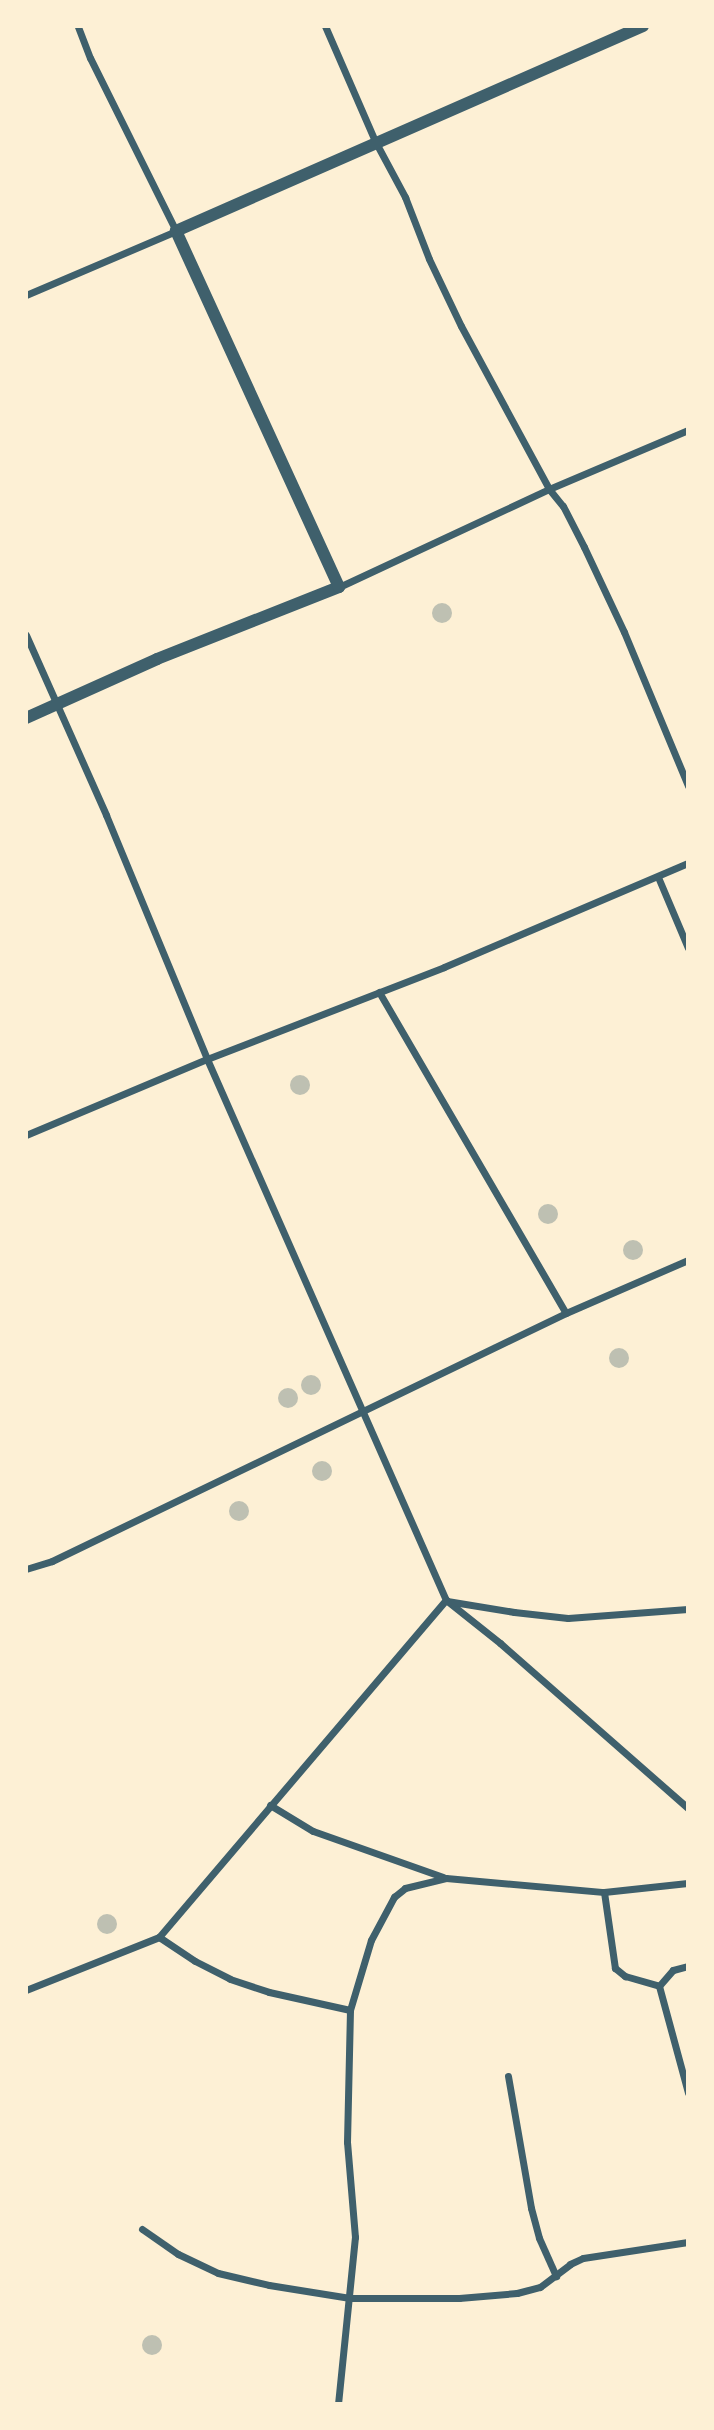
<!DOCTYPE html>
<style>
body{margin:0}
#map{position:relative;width:714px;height:2430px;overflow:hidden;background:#fdf0d5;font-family:Roboto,sans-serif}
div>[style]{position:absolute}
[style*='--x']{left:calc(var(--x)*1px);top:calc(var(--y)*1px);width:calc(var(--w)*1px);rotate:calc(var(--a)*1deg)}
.building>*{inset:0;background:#bec0b2}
.round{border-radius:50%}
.minor>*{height:7px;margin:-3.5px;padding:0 3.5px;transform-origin:3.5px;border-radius:3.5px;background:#3f606c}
.tertiary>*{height:12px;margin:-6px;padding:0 6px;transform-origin:6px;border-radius:6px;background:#3f606c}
span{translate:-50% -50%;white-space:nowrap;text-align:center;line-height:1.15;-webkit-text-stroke:7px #fdf0d5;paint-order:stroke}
.frame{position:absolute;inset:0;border:28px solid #fdf0d5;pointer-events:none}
</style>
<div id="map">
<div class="building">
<i class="round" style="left:432px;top:603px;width:20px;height:20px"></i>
<i class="round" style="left:290px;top:1075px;width:20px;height:20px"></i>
<i class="round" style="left:538px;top:1204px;width:20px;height:20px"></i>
<i class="round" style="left:623px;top:1240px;width:20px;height:20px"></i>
<i class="round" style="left:609px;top:1348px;width:20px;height:20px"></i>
<i class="round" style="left:301px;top:1375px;width:20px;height:20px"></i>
<i class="round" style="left:278px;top:1388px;width:20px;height:20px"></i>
<i class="round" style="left:312px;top:1461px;width:20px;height:20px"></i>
<i class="round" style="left:229px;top:1501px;width:20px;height:20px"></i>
<i class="round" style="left:97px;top:1914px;width:20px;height:20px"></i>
<i class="round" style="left:142px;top:2335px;width:20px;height:20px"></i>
</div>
<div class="minor">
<i style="--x:325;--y:26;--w:125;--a:66.5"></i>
<i style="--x:375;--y:141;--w:64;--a:61.8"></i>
<i style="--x:405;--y:197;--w:66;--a:68.8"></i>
<i style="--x:429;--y:259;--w:74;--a:64.5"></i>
<i style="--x:461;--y:326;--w:185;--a:61.6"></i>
<i style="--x:549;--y:489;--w:22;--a:51"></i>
<i style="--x:563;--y:506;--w:46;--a:62.9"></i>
<i style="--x:584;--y:547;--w:94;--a:64.8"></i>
<i style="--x:624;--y:632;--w:167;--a:67.4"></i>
<i style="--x:26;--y:295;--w:163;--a:-23.1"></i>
<i style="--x:176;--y:231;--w:193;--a:-116.4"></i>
<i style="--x:90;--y:58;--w:34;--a:-111"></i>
<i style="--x:339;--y:587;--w:232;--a:-25"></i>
<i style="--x:549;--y:489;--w:151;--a:-23"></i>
<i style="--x:26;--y:635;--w:197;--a:66"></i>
<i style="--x:106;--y:815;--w:264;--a:67.5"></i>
<i style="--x:207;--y:1059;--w:591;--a:66.17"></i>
<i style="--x:446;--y:1600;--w:69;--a:38.5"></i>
<i style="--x:500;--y:1643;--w:250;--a:41.3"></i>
<i style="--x:658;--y:877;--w:77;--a:67.1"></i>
<i style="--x:379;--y:992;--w:371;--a:59.8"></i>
<i style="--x:26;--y:1135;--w:196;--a:-22.8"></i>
<i style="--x:207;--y:1059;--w:254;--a:-21.2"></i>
<i style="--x:444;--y:967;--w:265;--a:-23.1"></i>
<i style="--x:26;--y:1569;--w:27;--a:-17"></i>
<i style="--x:52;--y:1561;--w:571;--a:-25.76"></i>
<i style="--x:566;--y:1313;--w:133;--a:-23.5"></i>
<i style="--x:447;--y:1601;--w:68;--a:9.3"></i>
<i style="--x:514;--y:1612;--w:54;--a:6.3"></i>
<i style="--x:568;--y:1618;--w:120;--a:-4.3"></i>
<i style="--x:270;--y:1805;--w:50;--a:31.2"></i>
<i style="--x:313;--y:1831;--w:138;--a:19.5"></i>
<i style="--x:604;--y:1892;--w:77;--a:81.8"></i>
<i style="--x:615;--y:1968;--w:13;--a:39"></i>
<i style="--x:625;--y:1976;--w:35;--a:16"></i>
<i style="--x:659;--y:1986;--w:111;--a:74.8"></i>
<i style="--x:159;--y:1937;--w:43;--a:33.7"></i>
<i style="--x:195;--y:1961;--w:39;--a:27"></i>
<i style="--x:230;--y:1979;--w:41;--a:18.4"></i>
<i style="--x:269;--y:1992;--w:83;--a:12.5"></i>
<i style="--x:659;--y:1986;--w:21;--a:-49"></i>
<i style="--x:673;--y:1970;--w:16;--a:-15"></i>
<i style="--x:26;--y:1990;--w:143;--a:-21.7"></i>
<i style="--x:159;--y:1937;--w:443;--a:-49.6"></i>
<i style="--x:508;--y:2076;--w:134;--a:80.1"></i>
<i style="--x:531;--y:2208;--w:31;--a:75"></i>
<i style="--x:539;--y:2238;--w:42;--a:65.9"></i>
<i style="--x:142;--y:2229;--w:44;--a:34.8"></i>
<i style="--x:178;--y:2254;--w:44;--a:25.4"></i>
<i style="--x:218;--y:2273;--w:52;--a:13.2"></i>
<i style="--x:269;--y:2285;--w:82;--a:9.1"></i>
<i style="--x:350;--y:2298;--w:109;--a:0"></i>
<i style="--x:459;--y:2298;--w:58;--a:-4.9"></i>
<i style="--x:517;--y:2293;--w:24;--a:-15"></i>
<i style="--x:540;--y:2287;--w:38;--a:-37"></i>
<i style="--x:570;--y:2264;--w:14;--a:-25"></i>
<i style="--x:583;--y:2258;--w:106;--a:-8.7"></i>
<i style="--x:338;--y:2404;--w:168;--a:-84.2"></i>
<i style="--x:355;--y:2237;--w:95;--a:-94.8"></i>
<i style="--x:347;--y:2142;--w:132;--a:-88.7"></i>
<i style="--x:350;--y:2010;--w:73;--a:-73.3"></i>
<i style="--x:371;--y:1940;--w:49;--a:-61.9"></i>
<i style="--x:394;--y:1897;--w:14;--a:-39"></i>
<i style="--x:405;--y:1888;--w:42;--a:-13.7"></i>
<i style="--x:446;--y:1878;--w:159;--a:5.1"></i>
<i style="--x:604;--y:1892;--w:84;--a:-6.1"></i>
</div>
<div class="tertiary">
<i style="--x:26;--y:718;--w:144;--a:-24.2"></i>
<i style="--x:157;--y:659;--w:196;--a:-21.6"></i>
<i style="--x:339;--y:587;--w:392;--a:-114.6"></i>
<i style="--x:176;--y:231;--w:510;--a:-23.7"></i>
</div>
<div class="frame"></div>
</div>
